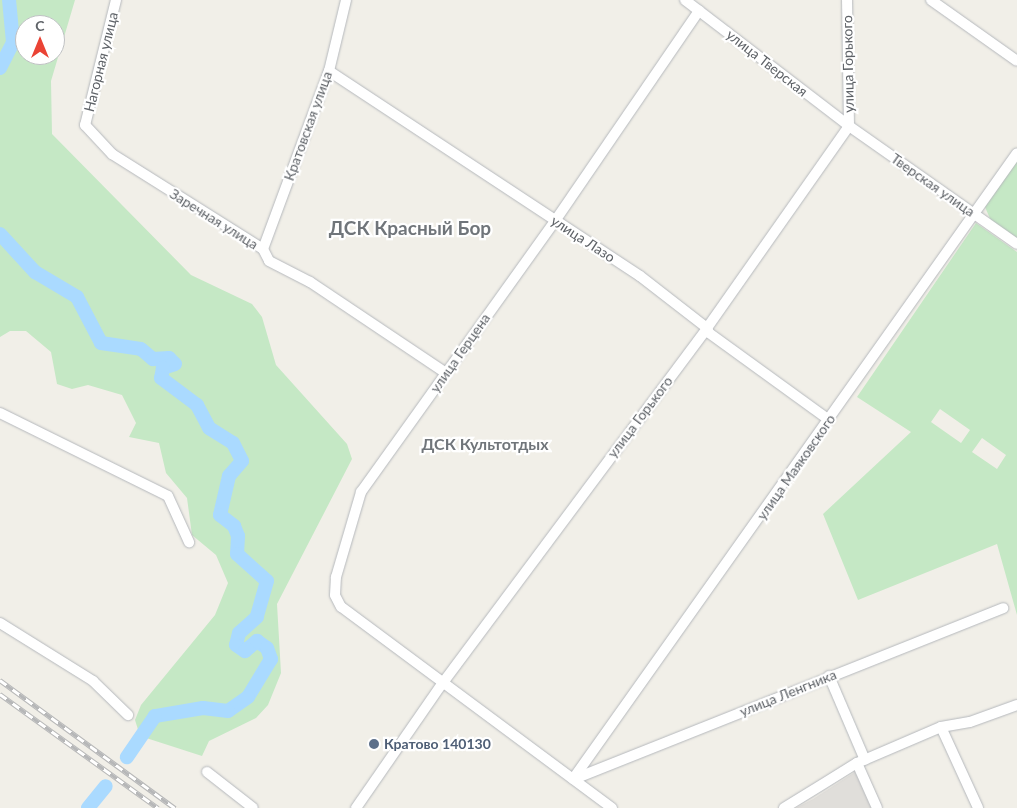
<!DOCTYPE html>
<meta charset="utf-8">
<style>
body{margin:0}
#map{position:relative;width:1017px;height:808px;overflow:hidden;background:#f1efe8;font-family:Lato,sans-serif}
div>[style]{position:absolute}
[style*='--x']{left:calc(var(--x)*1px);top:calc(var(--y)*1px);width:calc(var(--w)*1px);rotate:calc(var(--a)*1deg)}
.industrial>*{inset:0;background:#e0deda}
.green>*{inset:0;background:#c5e8c5}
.river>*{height:14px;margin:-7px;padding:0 7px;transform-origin:7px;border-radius:7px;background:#aadaff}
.roads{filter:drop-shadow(0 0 1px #b5b8bc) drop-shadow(0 0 1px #b5b8bc)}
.minor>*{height:10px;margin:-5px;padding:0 5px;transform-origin:5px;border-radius:5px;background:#fff}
.rail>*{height:4.5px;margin-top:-2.25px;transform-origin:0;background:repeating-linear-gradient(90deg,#fff 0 8px,#b6b7b8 0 16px);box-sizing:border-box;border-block:1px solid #b6b7b8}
.dots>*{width:14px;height:14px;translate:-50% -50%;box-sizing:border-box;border:2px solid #fff;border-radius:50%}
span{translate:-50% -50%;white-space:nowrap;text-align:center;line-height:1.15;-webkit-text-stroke:4.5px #fff;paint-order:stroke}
.street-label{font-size:14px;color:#5f6368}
.service-label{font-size:14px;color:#4e5e75;font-weight:700}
.left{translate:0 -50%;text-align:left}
.quarter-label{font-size:16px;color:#70757a;font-weight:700}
.district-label{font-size:19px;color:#70757a;font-weight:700}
.north{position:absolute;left:15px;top:15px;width:50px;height:50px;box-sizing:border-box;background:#fff;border:1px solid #bfc1c3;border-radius:50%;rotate:0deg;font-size:14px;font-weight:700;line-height:20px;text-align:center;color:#5f6368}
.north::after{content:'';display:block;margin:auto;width:18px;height:22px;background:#ea4335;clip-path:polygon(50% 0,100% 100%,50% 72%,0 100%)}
</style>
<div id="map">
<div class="industrial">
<i style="clip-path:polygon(855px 772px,871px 808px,796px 808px,813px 799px)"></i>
</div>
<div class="green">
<i style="clip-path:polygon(evenodd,0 0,75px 0,51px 81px,52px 134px,191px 275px,252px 304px,262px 317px,276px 365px,347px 444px,352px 459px,277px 604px,281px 673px,268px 705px,256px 718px,209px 741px,202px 756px,140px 736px,135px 720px,141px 705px,215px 615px,228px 583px,216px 555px,192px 535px,187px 498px,166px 473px,159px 443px,129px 437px,136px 423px,122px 395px,88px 385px,72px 389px,57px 384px,51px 352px,26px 331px,10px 331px,0 337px,0 0,25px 25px,55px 25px,55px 55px,25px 55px,25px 25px)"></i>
<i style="clip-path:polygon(1017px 161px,1017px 238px,991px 221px,985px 207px)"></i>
<i style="clip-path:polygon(evenodd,976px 223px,1017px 252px,1017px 615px,997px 544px,858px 600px,823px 514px,911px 432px,857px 397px,976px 223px,940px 409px,970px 430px,961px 443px,931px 422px,940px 409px,976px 223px,982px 438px,1006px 455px,997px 469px,972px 452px,982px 438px)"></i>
</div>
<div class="river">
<i style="--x:0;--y:68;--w:29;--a:-63"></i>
<i style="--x:13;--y:42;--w:42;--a:-95.4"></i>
<i style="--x:0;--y:234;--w:52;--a:47.4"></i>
<i style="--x:35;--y:272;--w:49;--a:30.8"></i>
<i style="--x:77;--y:297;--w:52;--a:62.4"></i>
<i style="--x:101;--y:343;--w:40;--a:8.5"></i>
<i style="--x:141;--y:349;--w:16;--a:40"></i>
<i style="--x:153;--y:359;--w:16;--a:-4"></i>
<i style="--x:169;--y:358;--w:8;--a:45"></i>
<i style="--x:175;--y:364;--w:13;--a:162"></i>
<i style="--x:163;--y:368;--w:10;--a:101"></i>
<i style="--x:161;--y:378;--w:45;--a:36.9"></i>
<i style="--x:197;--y:405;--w:26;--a:62"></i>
<i style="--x:209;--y:428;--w:28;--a:32"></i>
<i style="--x:233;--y:443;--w:20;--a:63"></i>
<i style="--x:242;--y:461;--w:20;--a:131"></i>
<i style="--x:229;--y:476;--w:40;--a:103"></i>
<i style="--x:220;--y:515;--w:18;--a:38"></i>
<i style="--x:234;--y:526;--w:11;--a:68"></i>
<i style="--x:238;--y:536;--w:18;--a:93"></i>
<i style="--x:237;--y:554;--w:40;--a:42"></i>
<i style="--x:267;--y:581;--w:37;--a:106"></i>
<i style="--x:257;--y:617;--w:24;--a:138"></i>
<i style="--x:239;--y:633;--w:12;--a:104"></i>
<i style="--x:236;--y:645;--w:11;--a:34"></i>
<i style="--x:245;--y:651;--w:16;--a:-40"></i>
<i style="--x:257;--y:641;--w:12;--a:35"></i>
<i style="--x:267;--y:648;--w:12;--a:70"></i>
<i style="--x:271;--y:659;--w:44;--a:121.2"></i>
<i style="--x:248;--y:697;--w:24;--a:145"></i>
<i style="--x:228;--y:711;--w:25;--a:-173"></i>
<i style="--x:203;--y:708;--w:49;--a:170.5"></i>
<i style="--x:155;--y:716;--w:50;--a:124.3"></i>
<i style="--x:88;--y:808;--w:28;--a:-51"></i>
</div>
<div class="roads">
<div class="minor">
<i style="--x:116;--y:0;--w:129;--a:103.9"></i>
<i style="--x:85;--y:125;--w:40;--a:47"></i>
<i style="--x:112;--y:154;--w:178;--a:32.2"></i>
<i style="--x:263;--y:249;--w:13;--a:63"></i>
<i style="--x:269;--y:261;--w:46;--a:27.1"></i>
<i style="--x:310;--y:282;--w:164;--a:33.8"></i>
<i style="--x:685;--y:0;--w:207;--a:37.5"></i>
<i style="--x:849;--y:126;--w:205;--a:35.1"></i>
<i style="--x:931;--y:0;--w:105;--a:35.3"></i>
<i style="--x:329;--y:71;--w:372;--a:33.4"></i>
<i style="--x:640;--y:276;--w:85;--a:37.8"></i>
<i style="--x:707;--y:328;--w:5;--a:68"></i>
<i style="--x:709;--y:333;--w:148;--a:35.9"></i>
<i style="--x:263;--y:249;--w:190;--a:-69.7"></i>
<i style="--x:329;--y:71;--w:73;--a:-76.5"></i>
<i style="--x:0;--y:413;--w:187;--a:26.3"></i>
<i style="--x:168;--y:496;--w:51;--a:65.5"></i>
<i style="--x:0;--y:623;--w:110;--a:31.9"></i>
<i style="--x:93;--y:681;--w:49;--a:44.2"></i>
<i style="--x:829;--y:676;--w:91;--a:66.8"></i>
<i style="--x:941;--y:727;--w:89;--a:65.4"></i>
<i style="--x:857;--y:763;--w:49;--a:66"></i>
<i style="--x:207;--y:772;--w:58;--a:38"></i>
<i style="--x:573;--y:779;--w:767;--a:-54.65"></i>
<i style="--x:574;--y:779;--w:462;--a:-21.7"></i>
<i style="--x:356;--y:808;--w:151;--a:-55.3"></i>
<i style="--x:442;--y:684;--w:444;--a:-53.3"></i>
<i style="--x:707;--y:328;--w:247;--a:-54.9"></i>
<i style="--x:849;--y:126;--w:126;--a:-90.9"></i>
<i style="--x:612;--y:808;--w:337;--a:-143.4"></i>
<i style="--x:341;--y:607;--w:13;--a:-117"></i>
<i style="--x:335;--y:595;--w:18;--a:-87"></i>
<i style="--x:336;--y:577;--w:89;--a:-73.6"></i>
<i style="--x:361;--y:492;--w:333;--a:-54.4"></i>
<i style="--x:555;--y:221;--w:255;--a:-55.6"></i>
<i style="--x:784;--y:808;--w:86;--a:-31.7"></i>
<i style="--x:857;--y:763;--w:91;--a:-23.2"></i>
<i style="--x:941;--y:727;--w:29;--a:-10"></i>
<i style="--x:970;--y:722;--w:50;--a:-19.9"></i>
</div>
</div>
<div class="rail">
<i style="--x:0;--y:680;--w:217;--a:36.2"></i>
<i style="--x:0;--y:694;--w:195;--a:35.8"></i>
</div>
<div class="dots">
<i style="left:374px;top:744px;background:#5c6f8a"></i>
</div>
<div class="street-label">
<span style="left:101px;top:62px;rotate:-76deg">Нагорная улица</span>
<span style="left:767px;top:63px;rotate:38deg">улица Тверская</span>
<span style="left:848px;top:64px;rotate:-91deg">улица Горького</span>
<span style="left:308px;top:126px;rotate:-70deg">Кратовская улица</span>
<span style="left:933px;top:185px;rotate:35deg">Тверская улица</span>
<span style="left:214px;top:219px;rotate:32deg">Заречная улица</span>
<span style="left:583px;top:239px;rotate:33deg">улица Лазо</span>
<span style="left:460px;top:353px;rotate:-55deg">улица Герцена</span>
<span style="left:640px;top:417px;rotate:-53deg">улица Горького</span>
<span style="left:796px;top:467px;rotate:-55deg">улица Маяковского</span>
<span style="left:788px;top:693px;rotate:-22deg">улица Ленгника</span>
</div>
<div class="service-label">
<span class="left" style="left:384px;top:744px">Кратово 140130</span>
</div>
<div class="quarter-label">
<span style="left:485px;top:444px">ДСК Культотдых</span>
</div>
<div class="district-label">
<span style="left:410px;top:228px">ДСК Красный Бор</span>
</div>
<div class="north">С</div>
</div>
